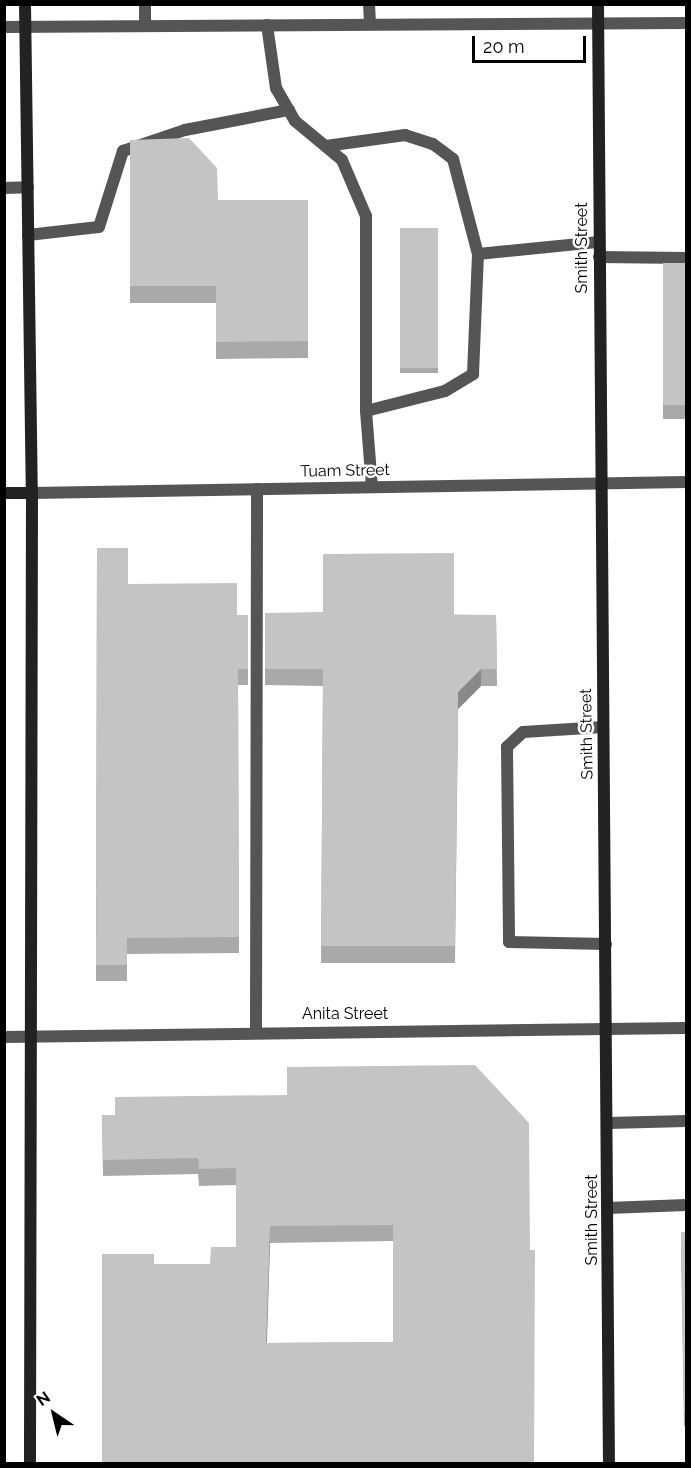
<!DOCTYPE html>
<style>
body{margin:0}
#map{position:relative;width:691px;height:1468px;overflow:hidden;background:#fff;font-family:Raleway,sans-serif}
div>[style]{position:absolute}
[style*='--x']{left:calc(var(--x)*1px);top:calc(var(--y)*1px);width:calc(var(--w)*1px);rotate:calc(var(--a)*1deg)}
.lane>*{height:12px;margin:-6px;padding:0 6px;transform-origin:6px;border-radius:6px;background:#555}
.street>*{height:12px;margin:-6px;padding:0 6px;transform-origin:6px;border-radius:6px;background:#555}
.secondary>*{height:12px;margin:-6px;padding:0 6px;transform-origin:6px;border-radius:6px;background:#222}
.wall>*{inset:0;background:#a9a9a9;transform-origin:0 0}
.shaded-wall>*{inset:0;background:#898989}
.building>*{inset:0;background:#c4c4c4;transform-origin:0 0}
span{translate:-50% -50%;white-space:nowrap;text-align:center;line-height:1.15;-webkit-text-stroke:5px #fff;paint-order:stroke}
.street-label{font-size:16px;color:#000}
.frame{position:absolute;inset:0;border:6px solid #000;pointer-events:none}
.north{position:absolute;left:24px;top:1384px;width:60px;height:60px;-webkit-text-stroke:4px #fff;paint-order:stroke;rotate:325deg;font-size:16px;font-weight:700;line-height:24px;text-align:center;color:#000}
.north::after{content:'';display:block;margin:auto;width:21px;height:27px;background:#000;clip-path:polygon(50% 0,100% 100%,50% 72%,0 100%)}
.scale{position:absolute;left:472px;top:36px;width:114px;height:27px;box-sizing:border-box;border:3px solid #000;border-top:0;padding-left:8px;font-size:18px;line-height:21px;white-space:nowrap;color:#000;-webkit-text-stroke:4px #fff;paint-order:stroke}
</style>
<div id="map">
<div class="lane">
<i style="--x:369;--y:4;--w:20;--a:87"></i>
<i style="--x:267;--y:25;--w:64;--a:81.9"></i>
<i style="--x:276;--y:88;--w:38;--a:60"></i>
<i style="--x:295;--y:121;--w:61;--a:39.7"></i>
<i style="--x:342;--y:160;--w:61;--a:66.8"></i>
<i style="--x:366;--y:216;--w:195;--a:90"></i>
<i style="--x:366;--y:411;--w:76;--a:85.5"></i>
<i style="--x:145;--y:26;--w:22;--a:-90"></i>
<i style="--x:326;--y:146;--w:80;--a:-7.9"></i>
<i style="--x:405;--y:135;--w:29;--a:18"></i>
<i style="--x:433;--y:144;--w:25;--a:37"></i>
<i style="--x:453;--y:159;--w:98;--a:75.3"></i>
<i style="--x:4;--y:188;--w:24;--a:-2"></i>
<i style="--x:28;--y:235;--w:71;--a:-6.4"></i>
<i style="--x:99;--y:227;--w:80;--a:-72.5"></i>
<i style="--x:123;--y:151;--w:65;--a:-18.7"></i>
<i style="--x:185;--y:130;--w:106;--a:-10.9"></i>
<i style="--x:599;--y:257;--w:87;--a:0.7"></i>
<i style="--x:366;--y:411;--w:81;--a:-14.2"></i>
<i style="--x:445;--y:391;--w:33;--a:-31"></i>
<i style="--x:473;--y:374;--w:120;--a:-87.6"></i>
<i style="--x:478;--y:254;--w:122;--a:-5.7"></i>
<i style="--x:603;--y:727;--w:80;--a:176.4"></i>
<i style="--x:523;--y:732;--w:22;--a:137"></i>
<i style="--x:507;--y:747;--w:195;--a:89.4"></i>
<i style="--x:509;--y:942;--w:97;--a:1.2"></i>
<i style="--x:256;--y:1031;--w:542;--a:-89.89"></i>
<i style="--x:608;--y:1123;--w:78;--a:-1.5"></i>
<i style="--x:608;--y:1208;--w:78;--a:-2.2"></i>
</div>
<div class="street">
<i style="--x:4;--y:27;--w:682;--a:-0.34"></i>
<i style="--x:32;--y:493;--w:654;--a:-0.96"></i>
<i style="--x:4;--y:1037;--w:682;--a:-0.76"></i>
</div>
<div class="secondary">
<i style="--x:25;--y:4;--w:489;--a:89.2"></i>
<i style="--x:32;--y:493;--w:971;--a:90.12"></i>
<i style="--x:598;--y:4;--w:1460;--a:89.57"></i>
<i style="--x:4;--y:493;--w:28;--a:0"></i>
</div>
<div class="wall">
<i style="clip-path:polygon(130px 140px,218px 200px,308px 200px,308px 358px,216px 359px,216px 303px,130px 303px)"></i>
<i style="left:400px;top:228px;width:38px;height:145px"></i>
<i style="left:663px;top:263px;width:24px;height:156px"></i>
<i style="clip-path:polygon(97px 548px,128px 584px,237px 615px,248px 615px,248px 685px,238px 685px,239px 953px,127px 954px,127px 981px,96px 981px)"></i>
<i style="clip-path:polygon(265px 613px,496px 615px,497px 686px,481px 686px,458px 709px,455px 963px,321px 963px,323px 686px,265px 685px)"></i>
<i style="clip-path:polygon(evenodd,102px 1115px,115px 1115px,530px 1250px,534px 1464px,102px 1464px,154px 1264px,210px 1264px,236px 1247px,236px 1185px,199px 1186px,198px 1174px,103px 1176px,102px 1115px,393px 1241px,393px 1342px,267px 1343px,270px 1243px,393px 1241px)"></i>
<i style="clip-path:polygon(687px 1232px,687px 1426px,684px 1426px,681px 1247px)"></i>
</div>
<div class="shaded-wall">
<i style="clip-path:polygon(481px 669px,481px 686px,458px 709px,455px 963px,458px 692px)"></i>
<i style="clip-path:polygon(270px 1226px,270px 1243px,266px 1360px,266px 1343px)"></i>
</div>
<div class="building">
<i style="clip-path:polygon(189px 138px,217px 168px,218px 200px,308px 200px,308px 341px,216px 342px,216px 286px,130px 286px,130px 140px)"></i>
<i style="left:400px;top:228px;width:38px;height:140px"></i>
<i style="left:663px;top:263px;width:24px;height:142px"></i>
<i style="clip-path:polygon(97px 548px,128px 548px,128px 584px,237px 583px,237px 615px,248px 615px,248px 669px,238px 669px,239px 937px,127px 938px,127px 965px,96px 965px)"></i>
<i style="clip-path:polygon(454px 553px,454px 615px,496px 615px,497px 669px,481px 669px,458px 692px,455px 946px,321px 946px,323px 669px,265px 669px,265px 613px,323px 612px,323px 554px)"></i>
<i style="clip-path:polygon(evenodd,475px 1065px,529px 1123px,530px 1250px,535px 1250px,534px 1464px,102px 1464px,102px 1254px,154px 1254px,154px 1264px,210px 1264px,211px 1247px,236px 1247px,236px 1168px,199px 1169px,198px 1158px,103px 1160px,102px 1115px,115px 1115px,115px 1097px,287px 1095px,287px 1067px,475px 1065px,393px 1225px,393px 1342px,266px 1343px,270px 1226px,393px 1225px)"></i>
<i style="clip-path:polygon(681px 1232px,687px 1232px,687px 1412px,684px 1412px)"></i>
</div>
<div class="street-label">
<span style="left:582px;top:248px;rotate:-90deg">Smith Street</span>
<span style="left:345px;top:471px;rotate:-1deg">Tuam Street</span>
<span style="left:587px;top:734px;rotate:-91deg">Smith Street</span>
<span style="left:345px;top:1014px">Anita Street</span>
<span style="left:592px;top:1220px;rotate:-90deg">Smith Street</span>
</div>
<div class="frame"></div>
<div class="north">N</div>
<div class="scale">20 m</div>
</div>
